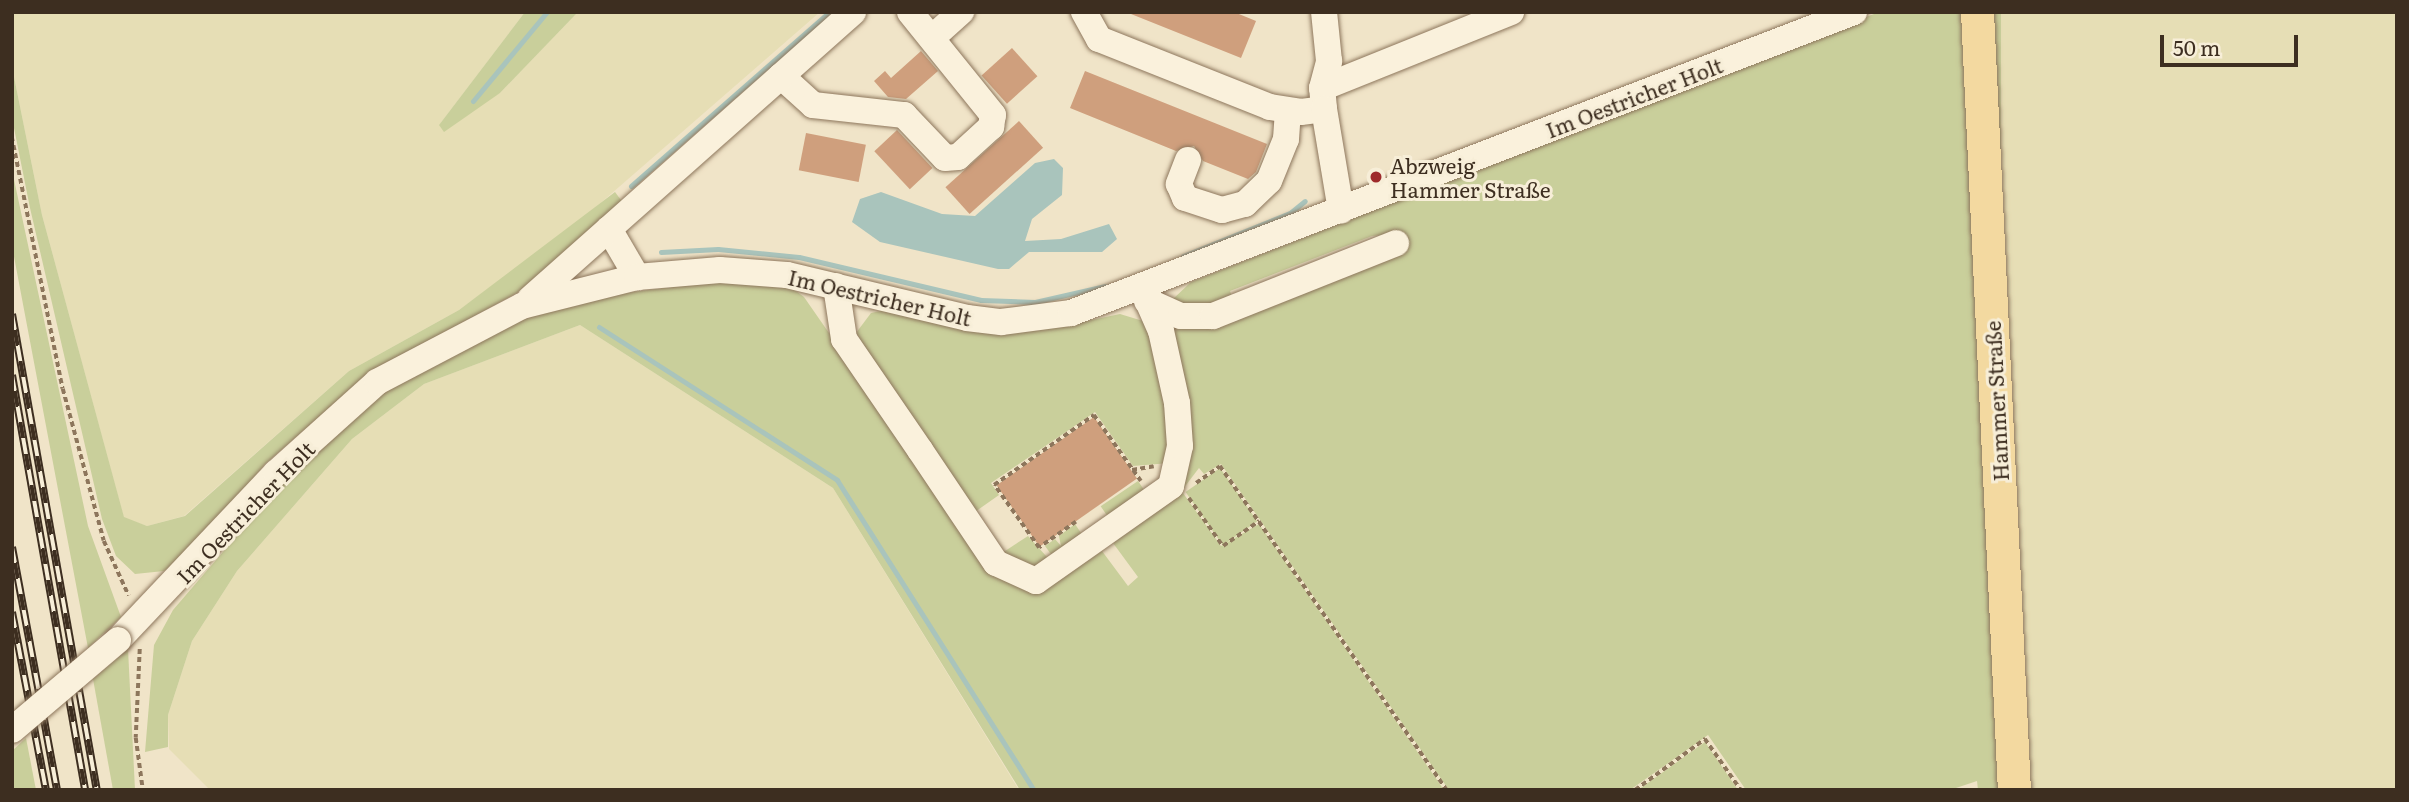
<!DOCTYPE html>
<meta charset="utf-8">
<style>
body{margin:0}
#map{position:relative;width:2409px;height:802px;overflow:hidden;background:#f0e4c8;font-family:Literata,serif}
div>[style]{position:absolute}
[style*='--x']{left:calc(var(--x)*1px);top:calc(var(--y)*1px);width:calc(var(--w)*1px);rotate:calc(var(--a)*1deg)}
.farmland>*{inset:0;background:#e6deb5;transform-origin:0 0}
.green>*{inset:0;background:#c9cf9b;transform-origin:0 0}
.water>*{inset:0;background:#a9c4bc}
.stream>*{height:5px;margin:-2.5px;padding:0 2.5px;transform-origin:2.5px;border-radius:2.5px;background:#a9c4bc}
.building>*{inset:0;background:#cf9f7d;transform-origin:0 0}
.path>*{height:3.5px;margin-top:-1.75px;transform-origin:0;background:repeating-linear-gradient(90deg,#8d765c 0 5px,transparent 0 8.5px)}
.roads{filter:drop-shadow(0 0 2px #8d765c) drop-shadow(0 0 2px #8d765c)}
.minor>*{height:26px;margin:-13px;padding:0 13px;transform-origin:13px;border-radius:13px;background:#faf1dc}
.major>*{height:33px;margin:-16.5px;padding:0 16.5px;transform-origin:16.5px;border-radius:16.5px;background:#f3d9a0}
.rail>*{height:8px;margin-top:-4px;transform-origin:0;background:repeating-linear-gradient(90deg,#f7eed8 0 16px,#3d2e20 0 32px);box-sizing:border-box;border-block:2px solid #3d2e20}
.bridges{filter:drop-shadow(0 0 2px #8d765c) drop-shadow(0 0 2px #8d765c)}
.minor-bridge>*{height:26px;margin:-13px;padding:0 13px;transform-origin:13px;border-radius:13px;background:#faf1dc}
.dots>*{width:19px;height:19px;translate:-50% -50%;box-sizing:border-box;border:4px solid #f7eed8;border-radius:50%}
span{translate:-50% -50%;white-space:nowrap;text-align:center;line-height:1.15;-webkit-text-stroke:6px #f7eed8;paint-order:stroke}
.street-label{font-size:21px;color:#3d2e20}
.poi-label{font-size:21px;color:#3d2e20}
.left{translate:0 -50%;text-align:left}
.frame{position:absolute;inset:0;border:14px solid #3d2e20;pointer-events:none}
.scale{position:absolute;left:2160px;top:35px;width:138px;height:32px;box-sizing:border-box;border:4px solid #3d2e20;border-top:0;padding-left:9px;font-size:21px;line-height:24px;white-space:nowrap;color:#3d2e20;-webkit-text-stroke:5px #f7eed8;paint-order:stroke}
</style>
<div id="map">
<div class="farmland">
<i style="clip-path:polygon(12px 12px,525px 12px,439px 125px,500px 93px,578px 12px,820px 12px,573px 227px,459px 310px,349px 371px,184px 516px,147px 526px,124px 518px,42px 215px,12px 67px)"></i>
<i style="left:2001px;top:12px;width:396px;height:779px"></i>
<i style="clip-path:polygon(580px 325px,833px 488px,1019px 790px,210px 790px,169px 749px,168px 715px,192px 641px,237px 571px,352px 439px,424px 384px)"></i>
</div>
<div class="green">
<i style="clip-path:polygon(525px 12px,578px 12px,500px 93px,444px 132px,439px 125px)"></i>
<i style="clip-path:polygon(1879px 12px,1967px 12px,2004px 790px,1978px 790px,1977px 781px,1950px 790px,1746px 790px,1708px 735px,1630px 790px,1449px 790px,1221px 464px,1204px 474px,1199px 468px,1183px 489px,1167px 323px,1218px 328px,1400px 253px,1384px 235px,1372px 236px,1230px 291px,1232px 297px,1211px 305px,1190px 308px,1173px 299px,1191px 282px)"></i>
<i style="left:1988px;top:12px;width:13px;height:779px"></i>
<i style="clip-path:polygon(12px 67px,42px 215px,124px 517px,147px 526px,185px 516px,349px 371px,459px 310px,615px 192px,624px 204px,526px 288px,371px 372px,265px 464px,191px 553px,164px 571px,135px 574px,116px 556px,102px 519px,30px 208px,12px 118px)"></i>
<i style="clip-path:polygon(12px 170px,88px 526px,121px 617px,88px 648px,12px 246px)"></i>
<i style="clip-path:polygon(726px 280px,789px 286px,804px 297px,990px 565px,1058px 581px,1102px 551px,1128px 586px,1138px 577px,1113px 543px,1183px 493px,1221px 546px,1259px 524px,1444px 790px,1020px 790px,833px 488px,580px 325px,424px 384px,352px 439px,237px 571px,192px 641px,168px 715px,168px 747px,145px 752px,154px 645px,173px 610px,283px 482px,383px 389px,511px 324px,586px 298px)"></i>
<i style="clip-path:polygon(885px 310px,1082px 322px,1120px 314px,1143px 321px,1162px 370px,1170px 463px,1133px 466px,1095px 412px,991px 483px,999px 495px,972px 514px,856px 333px,871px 313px)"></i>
<i style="left:1220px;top:468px;width:65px;height:42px;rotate:55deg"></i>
<i style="left:1138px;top:481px;width:14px;height:45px;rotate:56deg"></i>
<i style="clip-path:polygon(1075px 524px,1083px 536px,1053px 557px,1045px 546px,1055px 539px,1061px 546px,1059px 536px)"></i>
<i style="clip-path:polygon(1028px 536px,1056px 567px,1049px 572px,999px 555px)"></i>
<i style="clip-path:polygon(128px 649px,135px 790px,113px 790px,93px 679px)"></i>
<i style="clip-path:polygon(26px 738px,36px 790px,12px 790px,12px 751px)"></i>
<i style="clip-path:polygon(1705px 742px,1738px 790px,1638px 790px)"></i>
</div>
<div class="water">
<i style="clip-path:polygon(1054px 159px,1063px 168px,1062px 195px,1032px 219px,1025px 241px,1061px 239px,1109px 224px,1117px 239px,1102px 252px,1029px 252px,1009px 269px,998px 269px,880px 242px,852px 222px,860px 199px,881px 192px,942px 214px,975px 216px,1035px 163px)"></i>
</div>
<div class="stream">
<i style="--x:473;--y:101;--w:116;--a:-50.3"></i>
<i style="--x:631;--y:186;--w:264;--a:-41.3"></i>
<i style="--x:661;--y:252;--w:57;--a:-3"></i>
<i style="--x:718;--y:249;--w:81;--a:5.6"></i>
<i style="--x:799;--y:257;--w:187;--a:13.3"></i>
<i style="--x:981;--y:300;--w:54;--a:2.1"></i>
<i style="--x:1035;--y:302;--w:72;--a:-12.9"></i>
<i style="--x:1183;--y:256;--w:115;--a:-21.9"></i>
<i style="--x:1290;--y:213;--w:19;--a:-39"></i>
<i style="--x:599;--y:327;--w:283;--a:32.7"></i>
<i style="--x:837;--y:480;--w:367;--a:57.6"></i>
</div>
<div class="building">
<i style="clip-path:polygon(1126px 12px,1234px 12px,1256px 21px,1241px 58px)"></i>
<i style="left:1012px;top:48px;width:38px;height:41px;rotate:48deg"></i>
<i style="clip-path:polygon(921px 51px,938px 71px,906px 99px,888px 97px,874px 81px,885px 71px,891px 78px)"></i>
<i style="clip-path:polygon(1085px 71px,1267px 144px,1256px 172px,1248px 179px,1203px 161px,1194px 146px,1176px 151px,1070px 108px)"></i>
<i style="left:1019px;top:121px;width:36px;height:99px;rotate:48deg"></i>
<i style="left:897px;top:130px;width:52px;height:31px;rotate:47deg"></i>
<i style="left:806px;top:133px;width:61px;height:38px;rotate:11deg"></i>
<i style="left:1094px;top:417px;width:75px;height:119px;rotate:55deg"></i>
</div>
<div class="path">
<i style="--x:12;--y:137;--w:257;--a:78.6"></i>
<i style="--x:63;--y:389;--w:157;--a:74.9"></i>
<i style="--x:104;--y:541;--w:60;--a:65.6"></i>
<i style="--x:1132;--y:470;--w:22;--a:-10"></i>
<i style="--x:1196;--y:483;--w:29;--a:-35"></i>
<i style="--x:1220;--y:466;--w:396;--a:55"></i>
<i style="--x:1189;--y:498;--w:59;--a:54.7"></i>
<i style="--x:1223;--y:546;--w:44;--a:-34.8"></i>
<i style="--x:1076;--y:522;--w:45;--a:144.9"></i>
<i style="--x:1039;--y:548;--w:77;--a:-125.5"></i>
<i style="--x:994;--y:485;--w:122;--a:-35"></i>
<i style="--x:1094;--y:415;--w:81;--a:54.5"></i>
<i style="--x:140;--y:649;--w:89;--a:92.6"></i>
<i style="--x:136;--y:738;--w:52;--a:82.3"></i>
<i style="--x:1635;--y:790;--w:87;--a:-36.1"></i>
<i style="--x:1705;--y:739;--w:62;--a:54.8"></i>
</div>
<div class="roads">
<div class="minor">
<i style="--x:1084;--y:12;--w:31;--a:61"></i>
<i style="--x:1099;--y:39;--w:184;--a:21.7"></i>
<i style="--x:1270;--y:107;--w:31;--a:9"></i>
<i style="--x:1301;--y:112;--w:23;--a:-7"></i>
<i style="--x:1324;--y:109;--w:21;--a:-95"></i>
<i style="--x:1322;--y:88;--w:204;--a:-21.9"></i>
<i style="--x:933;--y:37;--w:38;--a:-42"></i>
<i style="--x:781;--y:76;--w:43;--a:42.2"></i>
<i style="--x:813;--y:105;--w:92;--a:6.3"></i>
<i style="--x:904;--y:115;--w:59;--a:46.4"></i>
<i style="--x:945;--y:158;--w:13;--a:-4"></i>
<i style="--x:958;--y:157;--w:45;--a:-42.3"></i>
<i style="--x:991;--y:127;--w:12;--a:-81"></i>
<i style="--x:993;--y:115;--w:132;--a:-128.9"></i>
<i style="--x:1322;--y:88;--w:28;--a:-75"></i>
<i style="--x:1329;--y:61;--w:49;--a:-95.8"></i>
<i style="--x:1324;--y:109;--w:103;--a:80.5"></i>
<i style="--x:1188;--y:160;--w:26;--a:111"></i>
<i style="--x:1179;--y:184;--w:15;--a:67"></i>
<i style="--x:1185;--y:198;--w:39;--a:18"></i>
<i style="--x:1222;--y:210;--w:24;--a:-15"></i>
<i style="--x:1245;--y:204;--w:33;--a:-44"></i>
<i style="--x:1269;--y:181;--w:45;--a:-68"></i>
<i style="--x:1286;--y:139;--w:27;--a:-86"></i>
<i style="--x:609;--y:229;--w:56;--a:59.7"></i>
<i style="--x:836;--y:286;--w:54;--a:81.4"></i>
<i style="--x:844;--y:339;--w:135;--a:55.6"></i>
<i style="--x:920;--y:450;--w:136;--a:56.1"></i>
<i style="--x:996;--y:563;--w:44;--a:24.2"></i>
<i style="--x:1036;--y:581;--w:165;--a:-35.1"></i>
<i style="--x:1171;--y:486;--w:41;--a:-77.3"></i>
<i style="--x:1180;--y:446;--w:43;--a:-94"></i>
<i style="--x:1177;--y:403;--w:74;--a:-102.5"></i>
<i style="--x:1161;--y:331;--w:45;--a:-113.7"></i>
<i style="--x:530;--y:299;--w:432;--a:-41.6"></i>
<i style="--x:1147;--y:301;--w:37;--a:24"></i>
<i style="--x:1181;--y:316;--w:32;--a:0"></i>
<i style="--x:1213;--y:316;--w:197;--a:-21.7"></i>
<i style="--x:118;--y:640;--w:230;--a:-46.6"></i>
<i style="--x:276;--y:473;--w:136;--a:-42"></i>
<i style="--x:377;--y:382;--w:164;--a:-27.7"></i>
<i style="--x:522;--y:306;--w:119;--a:-14.2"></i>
<i style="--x:637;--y:277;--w:83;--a:-4.8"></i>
<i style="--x:720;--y:270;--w:67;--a:4.3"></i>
<i style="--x:787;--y:275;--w:185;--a:13.4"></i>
<i style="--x:967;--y:318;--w:34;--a:7"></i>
<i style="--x:1001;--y:322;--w:71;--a:-7.3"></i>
<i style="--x:1071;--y:313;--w:839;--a:-21.03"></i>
</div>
<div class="major">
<i style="--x:1977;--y:12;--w:779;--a:87.28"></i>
</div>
</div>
<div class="rail">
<i style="--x:12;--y:314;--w:484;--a:79.9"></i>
<i style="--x:12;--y:375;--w:421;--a:80"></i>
<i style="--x:12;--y:547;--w:247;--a:79.5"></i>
<i style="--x:12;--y:612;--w:181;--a:79.2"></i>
</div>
<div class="bridges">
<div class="minor-bridge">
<i style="--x:12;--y:730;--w:139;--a:-40.3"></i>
</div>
</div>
<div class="dots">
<i style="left:1376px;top:177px;background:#9e2a2b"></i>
</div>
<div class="street-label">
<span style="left:1634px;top:97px;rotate:-21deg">Im Oestricher Holt</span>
<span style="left:880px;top:297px;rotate:13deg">Im Oestricher Holt</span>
<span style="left:1996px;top:401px;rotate:-93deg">Hammer Straße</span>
<span style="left:245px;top:512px;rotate:-46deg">Im Oestricher Holt</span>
</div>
<div class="poi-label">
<span class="left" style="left:1390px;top:177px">Abzweig<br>Hammer Straße</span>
</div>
<div class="frame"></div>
<div class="scale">50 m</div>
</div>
